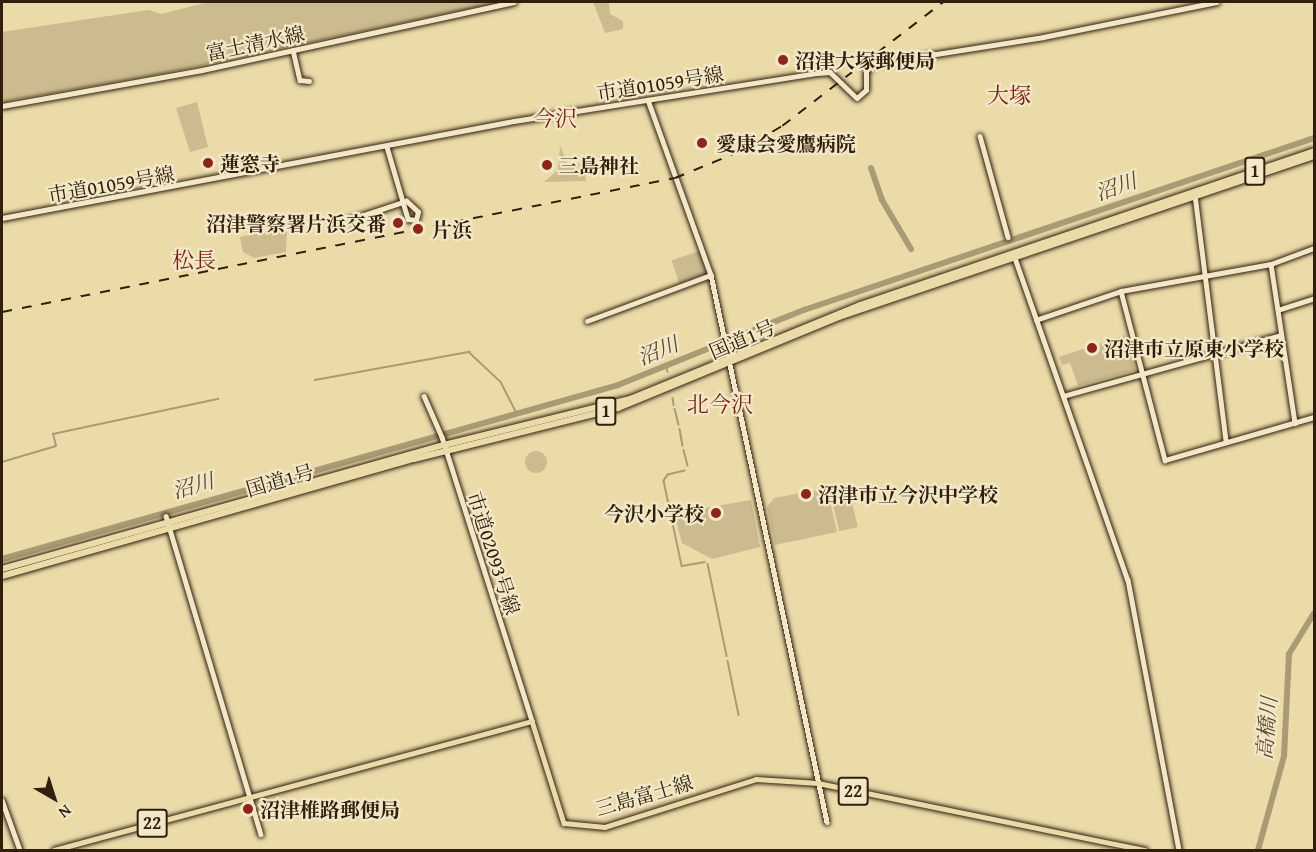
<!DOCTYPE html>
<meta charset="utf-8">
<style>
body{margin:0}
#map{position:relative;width:1316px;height:852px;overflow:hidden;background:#ebdba9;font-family:"Gentium Book Plus","Noto Serif JP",serif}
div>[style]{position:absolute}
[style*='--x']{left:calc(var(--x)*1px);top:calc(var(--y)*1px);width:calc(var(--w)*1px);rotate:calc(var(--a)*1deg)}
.green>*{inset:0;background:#cbbb8e;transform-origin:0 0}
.round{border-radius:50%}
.stream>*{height:1.5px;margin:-0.75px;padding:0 0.75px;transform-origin:0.75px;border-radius:0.75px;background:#ab9b74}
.river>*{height:6px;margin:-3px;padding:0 3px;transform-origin:3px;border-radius:3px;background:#ab9b74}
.roads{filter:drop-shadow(0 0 2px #301f0d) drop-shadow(0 0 2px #301f0d)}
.secondary>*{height:4.5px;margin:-2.25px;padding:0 2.25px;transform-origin:2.25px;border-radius:2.25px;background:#f2e8c7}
.primary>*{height:4.5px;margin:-2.25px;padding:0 2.25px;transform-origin:2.25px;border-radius:2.25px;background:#ebdba9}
.highway>*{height:6px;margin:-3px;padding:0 3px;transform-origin:3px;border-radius:3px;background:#ebdba9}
.rail>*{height:1.5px;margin-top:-0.75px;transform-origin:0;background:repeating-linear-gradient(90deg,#301f0d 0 10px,transparent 0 20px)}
.dots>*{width:16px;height:16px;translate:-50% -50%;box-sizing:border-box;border:3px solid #f2e8c7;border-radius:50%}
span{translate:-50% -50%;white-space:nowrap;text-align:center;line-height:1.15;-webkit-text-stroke:4.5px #f2e8c7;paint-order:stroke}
.shield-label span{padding:2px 4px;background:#f2e8c7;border:2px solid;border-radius:4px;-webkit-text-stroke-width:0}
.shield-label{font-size:18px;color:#301f0d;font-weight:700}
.street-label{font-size:20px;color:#301f0d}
.poi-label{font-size:20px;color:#301f0d;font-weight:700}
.left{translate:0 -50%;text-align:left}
.right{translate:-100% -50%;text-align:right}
.water-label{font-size:21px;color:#5b4a31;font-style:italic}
.quarter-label{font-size:22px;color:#7a1f14}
.frame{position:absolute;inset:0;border:3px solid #301f0d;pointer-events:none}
.north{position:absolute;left:24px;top:768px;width:60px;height:60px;-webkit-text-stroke:4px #f2e8c7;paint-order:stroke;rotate:141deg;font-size:16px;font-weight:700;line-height:24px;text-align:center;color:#301f0d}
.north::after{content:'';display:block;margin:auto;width:21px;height:27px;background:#301f0d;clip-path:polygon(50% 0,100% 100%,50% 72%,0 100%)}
</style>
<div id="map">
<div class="green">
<i style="clip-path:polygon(208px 2px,500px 2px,165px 73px,2px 102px,2px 32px,148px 10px,161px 14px)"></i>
<i style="clip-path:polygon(593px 2px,609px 2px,610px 14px,623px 21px,623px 29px,605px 33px)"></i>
<i style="clip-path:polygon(197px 102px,208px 147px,190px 152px,176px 108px)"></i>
<i style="clip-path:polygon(560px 146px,570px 168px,578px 163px,583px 167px,586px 181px,544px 182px,558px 170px)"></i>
<i style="clip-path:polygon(271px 230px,287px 231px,286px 252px,254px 258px,243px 252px,240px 237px)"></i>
<i style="left:699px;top:251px;width:24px;height:29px;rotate:71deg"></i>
<i style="clip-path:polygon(1125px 335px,1135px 370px,1078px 386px,1070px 363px,1062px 365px,1059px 357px)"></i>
<i class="round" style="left:525px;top:451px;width:22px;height:22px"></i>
<i style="clip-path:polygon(827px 488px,837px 532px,775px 545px,767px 507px,774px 498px)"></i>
<i style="left:849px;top:489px;width:39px;height:19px;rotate:77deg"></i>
<i style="clip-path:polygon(751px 500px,760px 547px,712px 559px,682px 543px,676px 521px,680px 517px,693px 510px)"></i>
</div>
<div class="stream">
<i style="--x:666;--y:365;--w:7;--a:74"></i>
<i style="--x:315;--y:380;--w:157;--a:-10.3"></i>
<i style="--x:469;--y:352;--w:44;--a:43.2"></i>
<i style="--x:501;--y:382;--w:34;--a:63"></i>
<i style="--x:673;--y:398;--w:7;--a:82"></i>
<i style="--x:675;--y:409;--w:16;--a:76"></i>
<i style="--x:680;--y:429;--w:17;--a:80"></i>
<i style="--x:684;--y:450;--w:16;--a:76"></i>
<i style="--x:2;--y:462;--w:56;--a:-16.5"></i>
<i style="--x:56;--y:446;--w:12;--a:-104"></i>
<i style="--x:53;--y:434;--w:169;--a:-12"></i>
<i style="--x:685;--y:471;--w:17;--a:167"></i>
<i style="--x:668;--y:475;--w:7;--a:124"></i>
<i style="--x:664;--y:481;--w:87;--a:78"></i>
<i style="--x:682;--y:566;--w:23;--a:-10"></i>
<i style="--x:708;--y:564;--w:94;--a:78.3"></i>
<i style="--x:728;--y:661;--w:55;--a:78.5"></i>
</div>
<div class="river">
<i style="--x:871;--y:168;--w:34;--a:71"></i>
<i style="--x:882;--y:200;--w:57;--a:59.4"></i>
<i style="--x:2;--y:559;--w:640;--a:-15.77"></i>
<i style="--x:618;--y:385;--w:201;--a:-22"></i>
<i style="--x:804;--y:310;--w:538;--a:-18.64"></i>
<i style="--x:1258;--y:850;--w:98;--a:-74.5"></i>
<i style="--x:1284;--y:756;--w:102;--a:-87.2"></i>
<i style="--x:1289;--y:654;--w:48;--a:-58.6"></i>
</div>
<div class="roads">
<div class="secondary">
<i style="--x:293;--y:50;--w:31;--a:77"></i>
<i style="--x:300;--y:80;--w:9;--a:6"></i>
<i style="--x:648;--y:100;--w:186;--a:70.2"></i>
<i style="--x:711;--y:275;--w:559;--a:78.03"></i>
<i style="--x:2;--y:106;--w:203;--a:-10.2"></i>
<i style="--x:202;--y:70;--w:319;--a:-12.3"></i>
<i style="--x:980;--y:136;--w:105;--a:74.5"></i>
<i style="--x:387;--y:147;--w:75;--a:73.7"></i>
<i style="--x:408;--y:219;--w:8;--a:7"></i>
<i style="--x:416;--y:220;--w:8;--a:-76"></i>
<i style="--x:418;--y:212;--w:16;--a:-137"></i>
<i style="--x:1195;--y:195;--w:249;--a:82.8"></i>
<i style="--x:2;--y:218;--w:521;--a:-10.73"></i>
<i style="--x:514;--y:121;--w:307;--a:-9"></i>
<i style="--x:817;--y:73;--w:13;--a:-4"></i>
<i style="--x:830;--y:72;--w:37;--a:44"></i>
<i style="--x:857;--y:98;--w:12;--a:-42"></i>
<i style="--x:866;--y:90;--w:19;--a:-90"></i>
<i style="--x:866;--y:71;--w:10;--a:-45"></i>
<i style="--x:873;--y:64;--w:172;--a:-9"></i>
<i style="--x:1043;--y:37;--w:177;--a:-11.4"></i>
<i style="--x:349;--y:220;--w:60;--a:-18.4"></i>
<i style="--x:1015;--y:258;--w:341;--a:70.7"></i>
<i style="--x:1128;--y:580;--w:275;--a:79.3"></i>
<i style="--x:1271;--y:264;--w:161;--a:81.4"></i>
<i style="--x:1121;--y:291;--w:175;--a:75.4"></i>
<i style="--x:1165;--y:460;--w:155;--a:-16.1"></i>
<i style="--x:1278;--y:310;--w:38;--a:-18"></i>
<i style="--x:1036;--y:320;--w:90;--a:-18.8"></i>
<i style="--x:1121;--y:291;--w:152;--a:-10.2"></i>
<i style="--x:1271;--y:264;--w:46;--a:-20.4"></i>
<i style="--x:587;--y:321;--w:132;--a:-20.4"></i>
<i style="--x:424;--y:396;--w:45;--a:66.3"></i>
<i style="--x:442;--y:437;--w:298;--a:72.4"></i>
<i style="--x:1063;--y:396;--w:226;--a:-15.6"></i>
<i style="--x:166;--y:516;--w:332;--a:73.4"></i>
<i style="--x:2;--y:800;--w:53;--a:70.2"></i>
</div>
<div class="primary">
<i style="--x:54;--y:850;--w:495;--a:-15.1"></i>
<i style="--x:532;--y:721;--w:107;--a:72.6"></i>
<i style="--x:564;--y:823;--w:41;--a:5.6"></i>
<i style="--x:605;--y:827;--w:158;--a:-17.6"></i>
<i style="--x:756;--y:779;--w:62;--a:3.7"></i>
<i style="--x:818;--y:783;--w:334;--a:11.6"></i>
</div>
<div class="highway">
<i style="--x:2;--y:569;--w:459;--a:-15.7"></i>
<i style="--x:444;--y:445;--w:192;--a:-13.9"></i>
<i style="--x:630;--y:399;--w:248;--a:-22.2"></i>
<i style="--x:860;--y:305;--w:479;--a:-18.7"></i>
<i style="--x:2;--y:576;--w:428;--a:-15.9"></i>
<i style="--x:414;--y:459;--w:210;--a:-14"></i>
<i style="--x:618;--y:408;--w:239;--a:-22.4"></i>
<i style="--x:839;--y:317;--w:502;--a:-18.72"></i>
</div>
</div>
<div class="rail">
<i style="--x:2;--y:312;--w:686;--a:-11.26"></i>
<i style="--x:675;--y:178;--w:68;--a:-22.4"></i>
<i style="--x:738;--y:152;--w:51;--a:-30.6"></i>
<i style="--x:782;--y:126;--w:203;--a:-37.6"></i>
</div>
<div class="dots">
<i style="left:783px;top:60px;background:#8f2418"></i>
<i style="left:702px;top:143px;background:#8f2418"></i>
<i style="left:208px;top:163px;background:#8f2418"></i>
<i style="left:547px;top:165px;background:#8f2418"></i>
<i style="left:398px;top:223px;background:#8f2418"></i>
<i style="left:418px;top:229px;background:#8f2418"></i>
<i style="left:1092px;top:348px;background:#8f2418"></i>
<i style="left:806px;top:494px;background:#8f2418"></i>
<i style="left:716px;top:513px;background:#8f2418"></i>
<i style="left:248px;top:809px;background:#8f2418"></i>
</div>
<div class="shield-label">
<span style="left:1255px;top:171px">1</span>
<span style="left:606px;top:411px">1</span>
<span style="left:853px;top:791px">22</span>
<span style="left:152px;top:823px">22</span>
</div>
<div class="street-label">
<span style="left:255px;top:43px;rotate:-12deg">富士清水線</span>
<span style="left:660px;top:83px;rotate:-9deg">市道01059号線</span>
<span style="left:111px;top:184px;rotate:-10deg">市道01059号線</span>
<span style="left:742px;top:339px;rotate:-23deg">国道1号</span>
<span style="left:280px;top:480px;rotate:-16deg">国道1号</span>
<span style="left:494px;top:553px;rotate:72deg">市道02093号線</span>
<span style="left:644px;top:795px;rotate:-16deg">三島富士線</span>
</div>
<div class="poi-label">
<span class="left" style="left:795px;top:60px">沼津大塚郵便局</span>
<span class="left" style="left:716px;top:143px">愛康会愛鷹病院</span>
<span class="left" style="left:220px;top:163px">蓮窓寺</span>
<span class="left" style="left:559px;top:165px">三島神社</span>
<span class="right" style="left:386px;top:223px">沼津警察署片浜交番</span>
<span class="left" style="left:432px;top:229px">片浜</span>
<span class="left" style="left:1104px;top:348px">沼津市立原東小学校</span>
<span class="left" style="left:818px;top:494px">沼津市立今沢中学校</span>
<span class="right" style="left:704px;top:513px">今沢小学校</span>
<span class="left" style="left:260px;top:809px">沼津椎路郵便局</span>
</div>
<div class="water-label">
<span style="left:1116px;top:187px;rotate:-19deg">沼川</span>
<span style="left:658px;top:351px;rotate:-22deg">沼川</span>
<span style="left:193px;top:486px;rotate:-16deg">沼川</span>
<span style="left:1267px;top:728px;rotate:-85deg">高橋川</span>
</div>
<div class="quarter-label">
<span style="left:1009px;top:96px">大塚</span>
<span style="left:555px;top:119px">今沢</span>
<span style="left:194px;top:261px">松長</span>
<span style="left:720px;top:405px">北今沢</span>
</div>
<div class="frame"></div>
<div class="north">N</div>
</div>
